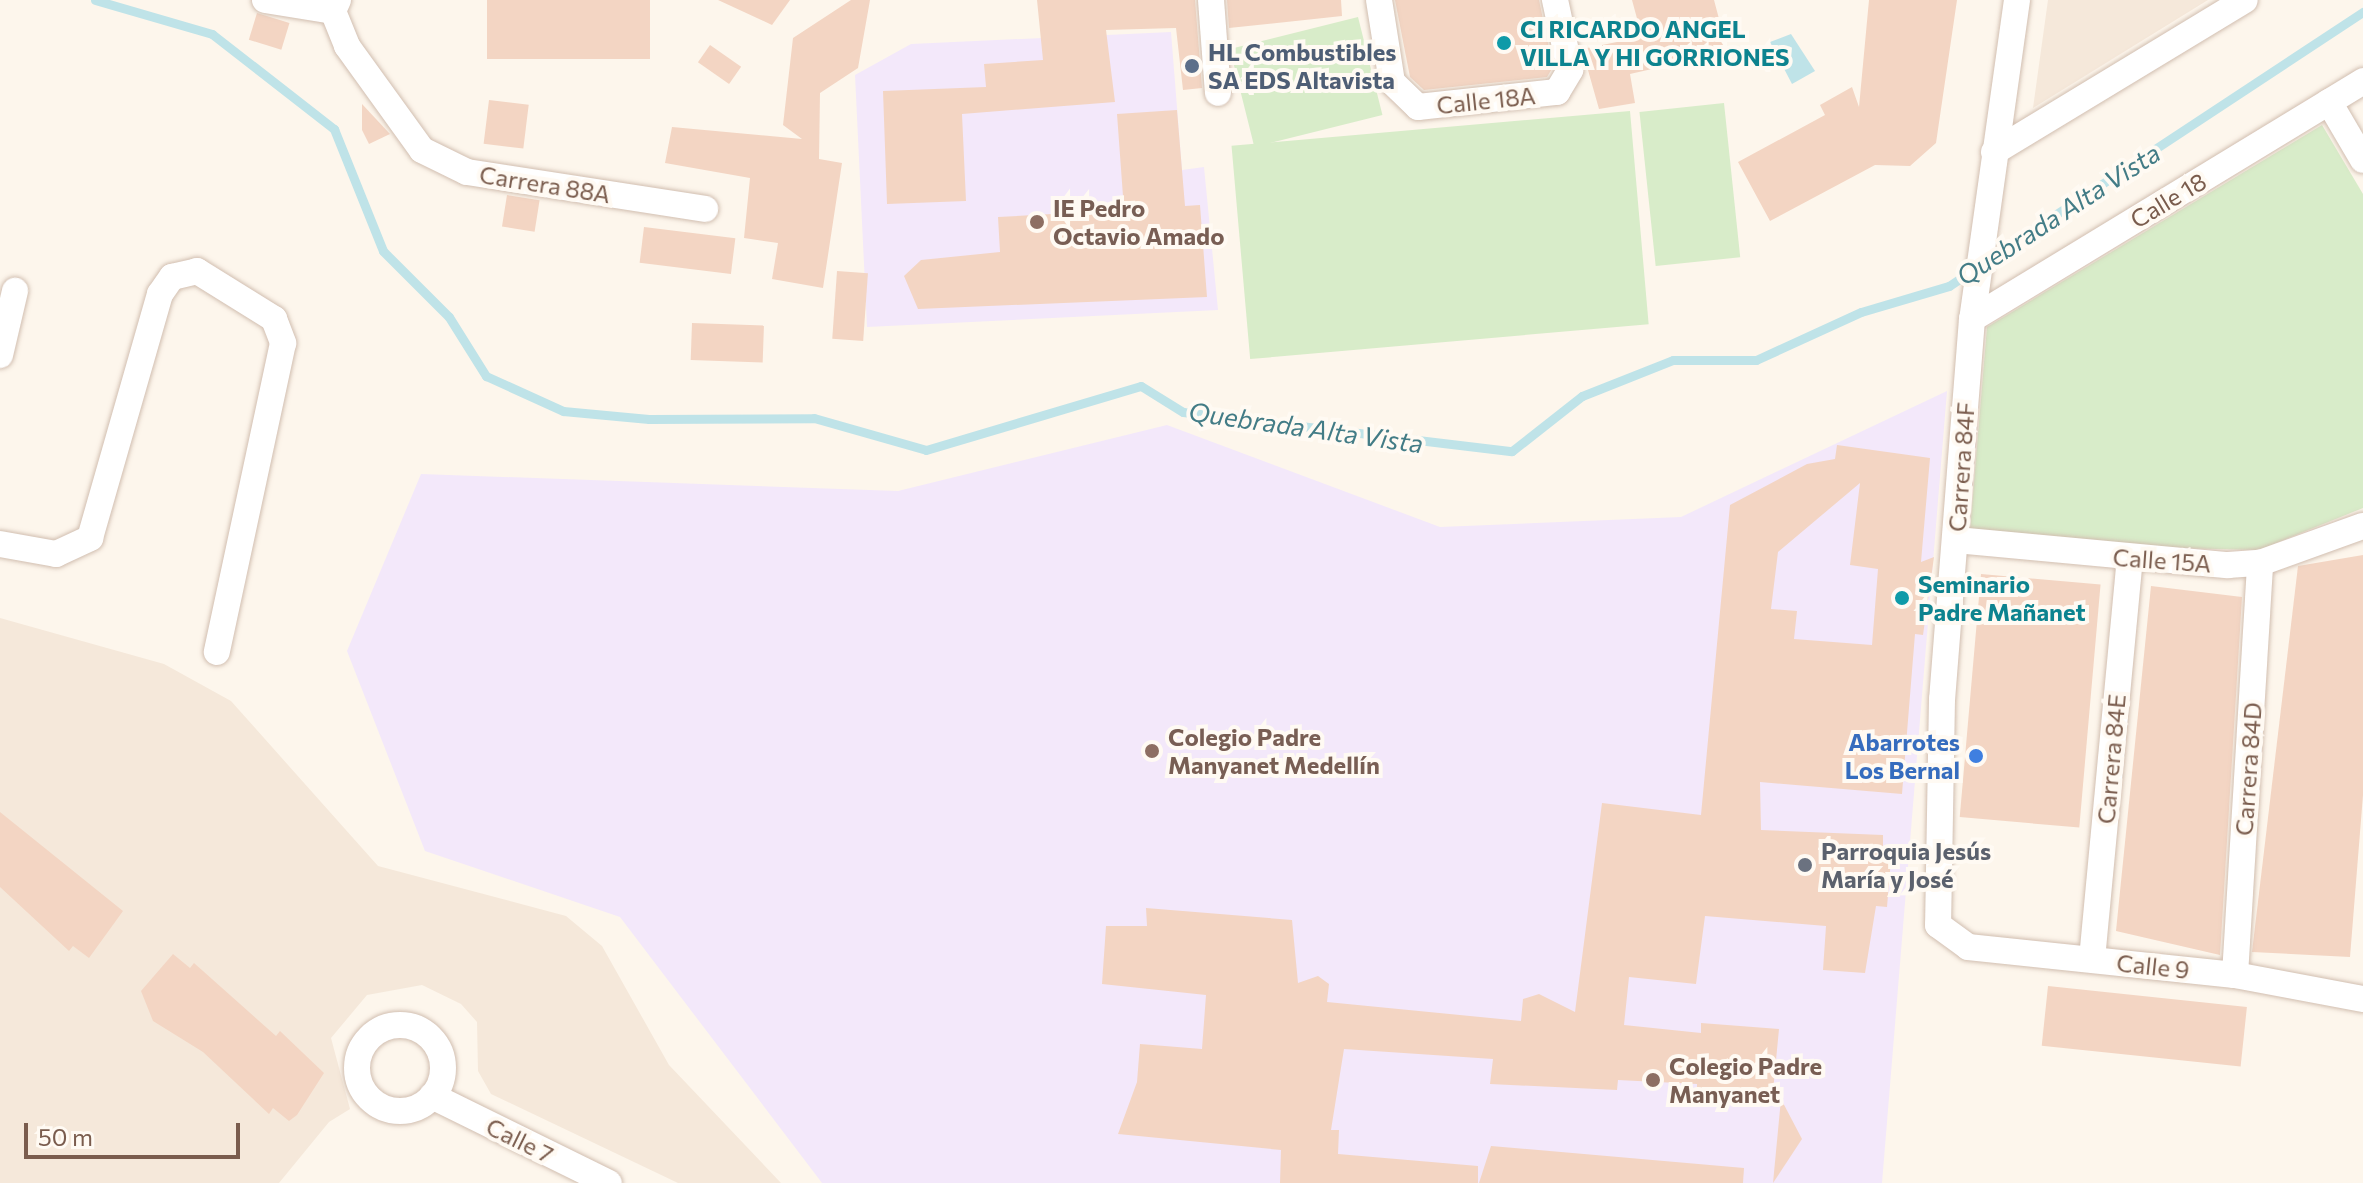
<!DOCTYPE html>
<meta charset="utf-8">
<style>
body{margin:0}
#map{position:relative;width:2363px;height:1183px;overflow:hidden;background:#fdf6ec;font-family:Commissioner,sans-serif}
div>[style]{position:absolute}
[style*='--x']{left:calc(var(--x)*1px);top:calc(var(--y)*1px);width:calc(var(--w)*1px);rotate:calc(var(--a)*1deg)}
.residential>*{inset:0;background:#f5e8da}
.education>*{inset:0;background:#f3e8fa}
.green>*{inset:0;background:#d8ecc9;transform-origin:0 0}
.water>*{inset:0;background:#bfe3e8}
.stream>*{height:9px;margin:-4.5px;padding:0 4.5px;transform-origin:4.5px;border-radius:4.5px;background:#bfe3e8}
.building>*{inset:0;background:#f3d5c3;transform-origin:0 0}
.roads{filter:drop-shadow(0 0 2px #d1beb0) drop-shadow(0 0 2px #d1beb0)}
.street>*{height:26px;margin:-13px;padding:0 13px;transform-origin:13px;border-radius:13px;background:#fff}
.street>.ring{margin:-13px;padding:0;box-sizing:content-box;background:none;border:26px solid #fff;border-radius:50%}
.dots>*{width:22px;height:22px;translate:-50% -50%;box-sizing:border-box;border:4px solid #fffaf3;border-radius:50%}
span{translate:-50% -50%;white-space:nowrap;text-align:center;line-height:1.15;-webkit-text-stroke:8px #fffaf3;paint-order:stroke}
.culture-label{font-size:24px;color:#0d838f;font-weight:700}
.left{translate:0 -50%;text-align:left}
.service-label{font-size:24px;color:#4e5e75;font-weight:700}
.street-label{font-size:24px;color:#7a5c4d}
.education-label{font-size:24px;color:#785e54;font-weight:700}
.shop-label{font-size:24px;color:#366cbe;font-weight:700}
.right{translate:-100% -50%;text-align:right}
.worship-label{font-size:24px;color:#5b616d;font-weight:700}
.water-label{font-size:26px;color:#437c86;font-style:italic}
.scale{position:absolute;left:24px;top:1123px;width:216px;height:36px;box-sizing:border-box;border:4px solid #7a5c4d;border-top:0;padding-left:10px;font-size:24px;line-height:28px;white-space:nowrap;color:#7a5c4d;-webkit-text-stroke:6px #fffaf3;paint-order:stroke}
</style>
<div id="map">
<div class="residential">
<i style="clip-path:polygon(2048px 0,2208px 0,2033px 108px)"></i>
<i style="clip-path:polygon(0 618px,164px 664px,231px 701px,378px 866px,566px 916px,602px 946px,669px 1065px,781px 1183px,678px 1183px,491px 1094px,478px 1071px,477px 1022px,461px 1004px,422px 985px,367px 995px,331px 1038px,350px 1109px,329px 1122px,279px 1183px,0 1183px)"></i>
</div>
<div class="education">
<i style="clip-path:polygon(1171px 32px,1182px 170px,1204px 167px,1218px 310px,867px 327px,855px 75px,911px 44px)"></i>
<i style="clip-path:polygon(1947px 391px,1882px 1183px,822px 1183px,620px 917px,425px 851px,347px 651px,421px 474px,898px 491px,1167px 425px,1440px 527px,1681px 517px)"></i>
</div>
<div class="green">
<i style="left:1358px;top:17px;width:101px;height:132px;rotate:76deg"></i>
<i style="left:1724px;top:103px;width:155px;height:85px;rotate:84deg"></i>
<i style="left:1630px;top:111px;width:214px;height:400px;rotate:85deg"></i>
<i style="clip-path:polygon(2322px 125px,2363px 194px,2363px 508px,2259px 550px,2130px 547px,1970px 530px,1987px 327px)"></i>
</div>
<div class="water">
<i style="clip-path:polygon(1791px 34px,1815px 71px,1792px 84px,1770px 42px)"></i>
</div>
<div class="stream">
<i style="--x:95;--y:0;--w:122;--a:16.2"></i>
<i style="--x:212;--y:34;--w:155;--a:37.9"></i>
<i style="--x:334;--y:129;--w:131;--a:68.1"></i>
<i style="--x:383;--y:251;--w:93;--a:45"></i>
<i style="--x:449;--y:317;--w:70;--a:57.9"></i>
<i style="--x:486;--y:376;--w:85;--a:24.4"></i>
<i style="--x:563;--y:411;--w:86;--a:5.3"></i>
<i style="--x:649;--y:419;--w:165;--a:-0.3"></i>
<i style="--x:814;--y:418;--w:116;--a:15.9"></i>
<i style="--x:926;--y:450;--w:224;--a:-16.6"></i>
<i style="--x:1141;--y:386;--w:49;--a:31.8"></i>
<i style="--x:1183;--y:412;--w:331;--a:6.8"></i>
<i style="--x:1512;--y:451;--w:89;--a:-38.2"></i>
<i style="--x:1582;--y:396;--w:98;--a:-21.6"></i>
<i style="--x:1673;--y:360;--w:83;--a:0"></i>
<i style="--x:1756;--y:360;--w:115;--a:-24.6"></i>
<i style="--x:1861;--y:312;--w:92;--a:-16.5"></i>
<i style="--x:1949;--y:286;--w:29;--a:-34"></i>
<i style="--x:1985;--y:261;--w:453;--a:-33.4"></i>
</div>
<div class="building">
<i style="left:487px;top:0;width:163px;height:59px"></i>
<i style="clip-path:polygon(718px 0,790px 0,772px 25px)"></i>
<i style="clip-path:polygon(851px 0,870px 0,858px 68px,820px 93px,819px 159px,842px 163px,823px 288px,772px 279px,778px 243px,744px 238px,750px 178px,665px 163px,672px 127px,802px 139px,783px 125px,793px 38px)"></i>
<i style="clip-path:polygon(1037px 0,1195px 0,1202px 88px,1183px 90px,1176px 28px,1106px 30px,1115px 102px,962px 114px,966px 201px,887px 204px,883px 91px,986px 87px,984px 64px,1043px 60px)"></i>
<i style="clip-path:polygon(1227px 0,1341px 0,1342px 16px,1229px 28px)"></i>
<i style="clip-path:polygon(1395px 0,1539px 0,1553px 67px,1547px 77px,1424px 90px,1410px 77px)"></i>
<i style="clip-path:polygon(1632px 0,1714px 0,1731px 64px,1708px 70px,1705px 57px,1630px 74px,1635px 103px,1599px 109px,1582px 49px,1642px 37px)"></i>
<i style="clip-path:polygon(1869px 0,1957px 0,1936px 143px,1910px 166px,1875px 165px,1770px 221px,1738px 162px,1825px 115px,1820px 105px,1852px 87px,1859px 107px)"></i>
<i style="left:257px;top:13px;width:34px;height:28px;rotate:17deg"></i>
<i style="left:710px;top:45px;width:38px;height:21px;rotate:35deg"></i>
<i style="left:489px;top:100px;width:40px;height:44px;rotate:7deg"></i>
<i style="clip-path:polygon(362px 104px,390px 134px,369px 144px,362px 130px)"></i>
<i style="clip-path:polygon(1177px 110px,1185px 206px,1200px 205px,1207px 297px,918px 309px,904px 276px,921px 260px,1000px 252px,998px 217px,1124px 210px,1117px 114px)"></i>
<i style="left:507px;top:195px;width:33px;height:32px;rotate:9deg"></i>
<i style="left:644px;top:227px;width:92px;height:36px;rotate:7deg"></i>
<i style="left:837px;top:271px;width:31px;height:68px;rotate:4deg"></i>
<i style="left:692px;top:323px;width:72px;height:37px;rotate:2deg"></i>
<i style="clip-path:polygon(evenodd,1837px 445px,1930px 458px,1921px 562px,1934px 557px,1923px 635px,1915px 634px,1902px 794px,1760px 782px,1761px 830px,1883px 835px,1883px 858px,1891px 859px,1887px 907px,1876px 906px,1865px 973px,1823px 970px,1826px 926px,1705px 916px,1696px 984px,1629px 977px,1624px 1025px,1701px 1033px,1701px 1023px,1779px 1029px,1772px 1102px,1697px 1097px,1697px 1084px,1618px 1080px,1617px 1090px,1490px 1084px,1493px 1059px,1344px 1049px,1331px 1130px,1339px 1130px,1338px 1154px,1478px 1166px,1478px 1183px,1280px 1183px,1281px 1150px,1118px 1134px,1137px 1082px,1140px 1044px,1202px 1049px,1206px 995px,1102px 984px,1106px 926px,1147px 926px,1146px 908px,1292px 920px,1298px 983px,1318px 976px,1329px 984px,1327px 1002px,1521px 1021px,1523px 999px,1539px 994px,1575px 1012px,1602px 803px,1701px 815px,1730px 505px,1807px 464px,1835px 459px,1837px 445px,1860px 483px,1850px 565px,1878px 569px,1872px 645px,1794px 639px,1797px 611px,1771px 609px,1778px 552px,1860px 483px)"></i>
<i style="clip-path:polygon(2363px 555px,2363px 795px,2350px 957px,2252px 952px,2298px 566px)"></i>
<i style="left:1981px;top:574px;width:120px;height:244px;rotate:5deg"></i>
<i style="clip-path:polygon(2151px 586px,2242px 597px,2220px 955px,2116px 931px)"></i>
<i style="clip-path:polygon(0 812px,123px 911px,89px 958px,73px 946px,69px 951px,0 887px)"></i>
<i style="clip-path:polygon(173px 954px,190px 968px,194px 963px,276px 1036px,280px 1031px,324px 1073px,297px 1115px,289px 1121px,273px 1108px,269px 1114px,203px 1052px,153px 1021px,141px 991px)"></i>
<i style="left:2048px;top:986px;width:200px;height:60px;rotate:6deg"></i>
<i style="clip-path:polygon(1781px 1099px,1802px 1139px,1773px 1183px)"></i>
<i style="clip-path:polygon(1491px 1146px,1744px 1168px,1743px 1183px,1479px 1183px)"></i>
</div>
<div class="roads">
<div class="street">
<i style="--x:265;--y:0;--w:69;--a:9.2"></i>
<i style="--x:338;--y:0;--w:12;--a:114"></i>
<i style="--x:333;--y:11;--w:38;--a:68"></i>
<i style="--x:347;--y:46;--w:128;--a:54.2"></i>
<i style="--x:422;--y:150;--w:50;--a:26.1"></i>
<i style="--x:467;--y:172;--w:241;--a:8.8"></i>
<i style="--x:1211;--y:0;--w:93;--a:85.7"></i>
<i style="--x:1379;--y:0;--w:83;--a:81"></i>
<i style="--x:1392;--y:82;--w:36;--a:44"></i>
<i style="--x:1418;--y:107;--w:140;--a:-6.2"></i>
<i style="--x:1557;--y:92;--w:26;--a:-59"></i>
<i style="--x:1570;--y:70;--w:72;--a:-102.1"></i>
<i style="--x:2017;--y:0;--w:322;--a:98"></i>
<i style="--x:1972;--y:319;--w:381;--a:94.5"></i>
<i style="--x:1942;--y:699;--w:226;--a:91"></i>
<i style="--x:1938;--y:925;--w:37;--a:36"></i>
<i style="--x:1968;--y:947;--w:268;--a:6"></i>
<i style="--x:2235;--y:975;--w:130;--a:10.6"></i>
<i style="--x:2329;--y:102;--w:67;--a:59.6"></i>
<i style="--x:1994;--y:152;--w:293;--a:-31.2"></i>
<i style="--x:1972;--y:319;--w:458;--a:-31.3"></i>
<i style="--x:0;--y:355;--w:66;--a:-76.8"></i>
<i style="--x:1956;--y:540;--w:273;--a:5.3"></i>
<i style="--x:2228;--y:565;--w:32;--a:-4"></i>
<i style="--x:2260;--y:563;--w:109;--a:-19.8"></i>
<i style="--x:0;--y:544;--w:57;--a:10.1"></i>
<i style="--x:56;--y:554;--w:38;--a:-25"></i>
<i style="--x:90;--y:538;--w:254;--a:-74"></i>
<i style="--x:160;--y:294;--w:21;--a:-55"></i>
<i style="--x:172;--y:277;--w:26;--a:-13"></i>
<i style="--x:197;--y:271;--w:91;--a:31.9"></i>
<i style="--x:274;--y:319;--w:26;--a:69"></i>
<i style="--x:283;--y:343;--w:316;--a:102.1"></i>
<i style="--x:2092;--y:959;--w:402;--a:-84.6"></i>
<i style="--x:2235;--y:975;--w:413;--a:-86.5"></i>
<i class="ring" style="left:357px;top:1025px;width:60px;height:60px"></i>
<i style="--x:432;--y:1096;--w:197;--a:26.2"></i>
</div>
</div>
<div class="dots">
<i style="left:1504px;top:43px;background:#0f9aa8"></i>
<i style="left:1192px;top:66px;background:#5c6f8a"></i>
<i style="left:1037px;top:222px;background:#8d6e63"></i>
<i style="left:1902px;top:598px;background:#0f9aa8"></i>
<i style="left:1152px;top:751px;background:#8d6e63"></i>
<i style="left:1976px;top:756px;background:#3f7fe0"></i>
<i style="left:1805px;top:865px;background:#6b7280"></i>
<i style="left:1653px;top:1080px;background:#8d6e63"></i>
</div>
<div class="culture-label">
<span class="left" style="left:1520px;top:43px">CI RICARDO ANGEL<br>VILLA Y HI GORRIONES</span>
<span class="left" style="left:1918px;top:598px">Seminario<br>Padre Mañanet</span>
</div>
<div class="service-label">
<span class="left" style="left:1208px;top:66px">HL Combustibles<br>SA EDS Altavista</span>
</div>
<div class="street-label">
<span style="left:1486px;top:100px;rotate:-6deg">Calle 18A</span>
<span style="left:545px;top:184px;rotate:9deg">Carrera 88A</span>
<span style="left:2168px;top:200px;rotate:-31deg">Calle 18</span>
<span style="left:1961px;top:467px;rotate:-86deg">Carrera 84F</span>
<span style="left:2162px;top:560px;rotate:4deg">Calle 15A</span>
<span style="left:2111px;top:759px;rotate:-85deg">Carrera 84E</span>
<span style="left:2248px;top:769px;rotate:-86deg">Carrera 84D</span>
<span style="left:2153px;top:966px;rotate:6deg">Calle 9</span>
<span style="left:520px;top:1140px;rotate:26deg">Calle 7</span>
</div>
<div class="education-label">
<span class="left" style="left:1053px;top:222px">IE Pedro<br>Octavio Amado</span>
<span class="left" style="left:1168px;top:751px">Colegio Padre<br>Manyanet Medellín</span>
<span class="left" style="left:1669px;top:1080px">Colegio Padre<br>Manyanet</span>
</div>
<div class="shop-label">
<span class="right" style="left:1960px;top:756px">Abarrotes<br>Los Bernal</span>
</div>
<div class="worship-label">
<span class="left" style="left:1821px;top:865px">Parroquia Jesús<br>María y José</span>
</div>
<div class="water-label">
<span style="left:2058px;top:214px;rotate:-33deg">Quebrada Alta Vista</span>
<span style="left:1306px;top:427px;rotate:8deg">Quebrada Alta Vista</span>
</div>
<div class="scale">50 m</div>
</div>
